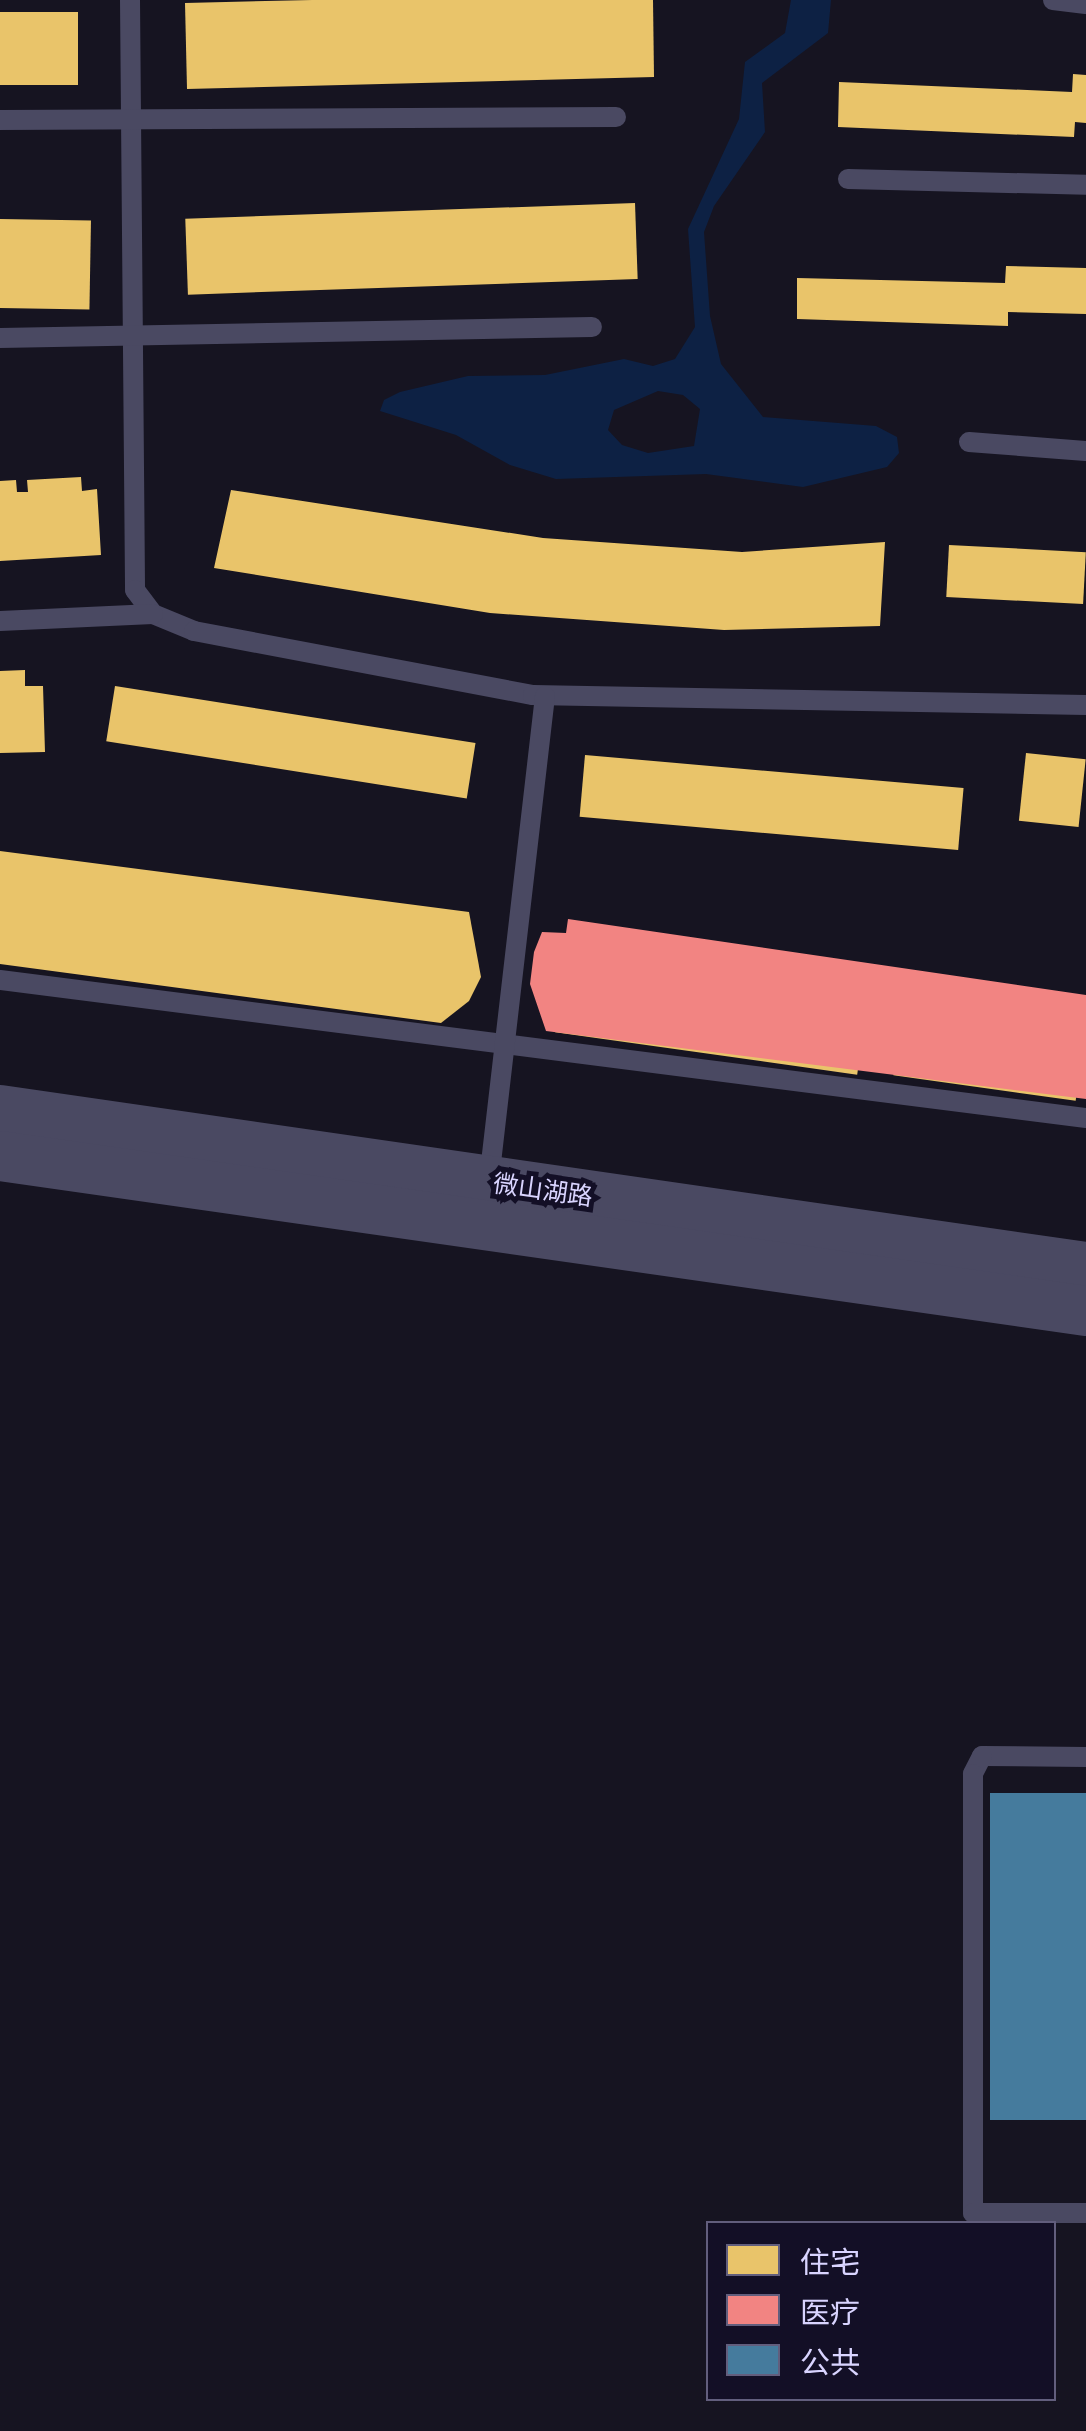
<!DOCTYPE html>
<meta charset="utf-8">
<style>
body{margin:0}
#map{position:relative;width:1086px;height:2431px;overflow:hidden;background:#161421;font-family:Barlow,"Noto Sans SC",sans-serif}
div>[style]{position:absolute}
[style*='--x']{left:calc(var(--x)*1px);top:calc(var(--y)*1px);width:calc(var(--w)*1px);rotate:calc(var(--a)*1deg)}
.water>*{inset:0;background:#0d2144}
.homes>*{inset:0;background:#e9c46a;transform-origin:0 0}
.health>*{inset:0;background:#f28482}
.public>*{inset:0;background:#457b9d;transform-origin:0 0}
.service>*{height:20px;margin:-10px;padding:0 10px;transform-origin:10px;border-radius:10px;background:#4a4962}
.tertiary>*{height:50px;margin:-25px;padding:0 25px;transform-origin:25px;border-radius:25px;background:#4a4962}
span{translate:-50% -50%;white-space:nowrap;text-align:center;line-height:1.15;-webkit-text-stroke:10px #130f26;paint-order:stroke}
.street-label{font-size:25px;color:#d9d4ff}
.legend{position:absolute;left:706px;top:2221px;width:350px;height:180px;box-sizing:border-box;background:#130f26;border:2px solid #625e7d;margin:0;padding:12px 18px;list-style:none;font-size:30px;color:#d9d4ff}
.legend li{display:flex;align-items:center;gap:20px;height:50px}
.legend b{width:50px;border:2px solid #625e7d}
</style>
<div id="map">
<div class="water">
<i style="clip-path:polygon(evenodd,791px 0,831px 0,828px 33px,762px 83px,765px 132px,714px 206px,704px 232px,710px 316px,721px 364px,763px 417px,876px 426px,897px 437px,899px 453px,887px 467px,803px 487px,706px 474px,556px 479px,510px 465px,456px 435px,380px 411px,384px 400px,400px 392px,468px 376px,545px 375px,624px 359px,653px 366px,675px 359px,695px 327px,688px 229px,739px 119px,745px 62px,785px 33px,791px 0,658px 391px,683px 395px,700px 409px,694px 446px,648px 453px,622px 445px,608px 430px,614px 410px,658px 391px)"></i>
</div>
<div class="homes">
<i style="clip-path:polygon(312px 0,653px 0,654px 77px,187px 89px,185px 3px)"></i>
<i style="left:0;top:12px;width:78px;height:73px"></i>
<i style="clip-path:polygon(1073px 74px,1086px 75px,1086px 123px,1075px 122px,1074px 137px,838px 127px,839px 82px,1072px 92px)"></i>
<i style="left:635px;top:203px;width:76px;height:450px;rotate:88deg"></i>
<i style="left:0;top:219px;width:91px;height:89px;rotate:1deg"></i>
<i style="clip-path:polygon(1006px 266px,1086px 268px,1086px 314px,1008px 312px,1008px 326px,797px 319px,797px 278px,1005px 283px)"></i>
<i style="clip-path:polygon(81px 477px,82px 491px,97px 489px,101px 555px,0 561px,0 481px,16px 480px,17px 492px,28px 492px,27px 480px)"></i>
<i style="clip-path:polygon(231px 490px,543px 538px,742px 552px,885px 542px,880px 626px,724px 630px,490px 613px,214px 568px)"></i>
<i style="left:949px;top:545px;width:137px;height:52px;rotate:3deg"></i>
<i style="clip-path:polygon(25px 670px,25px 686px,43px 686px,45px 752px,0 753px,0 671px)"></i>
<i style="left:115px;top:686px;width:365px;height:56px;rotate:9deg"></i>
<i style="left:1026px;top:753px;width:60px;height:68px;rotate:6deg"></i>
<i style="left:585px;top:755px;width:380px;height:62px;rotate:5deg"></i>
<i style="clip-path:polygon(0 851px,469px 912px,481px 977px,469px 1001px,441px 1023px,0 964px)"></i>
<i style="left:566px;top:955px;width:305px;height:78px;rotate:8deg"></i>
<i style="left:904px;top:1000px;width:184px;height:76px;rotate:8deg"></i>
</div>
<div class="health">
<i style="clip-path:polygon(568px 919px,1086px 995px,1086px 1099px,546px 1031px,530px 984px,534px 952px,542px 932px,566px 933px)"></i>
</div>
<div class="public">
<i style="left:990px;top:1793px;width:96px;height:327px"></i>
</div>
<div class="service">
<i style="--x:130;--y:0;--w:590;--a:89.51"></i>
<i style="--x:135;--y:590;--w:30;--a:53"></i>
<i style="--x:153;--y:614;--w:44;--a:22.5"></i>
<i style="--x:194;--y:631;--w:345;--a:10.7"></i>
<i style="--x:533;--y:695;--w:553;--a:1.04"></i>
<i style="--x:1053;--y:0;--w:33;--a:7"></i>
<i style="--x:0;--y:120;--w:616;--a:-0.28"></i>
<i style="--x:848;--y:179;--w:238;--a:1.4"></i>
<i style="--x:0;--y:338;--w:592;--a:-1.06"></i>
<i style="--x:969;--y:442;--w:117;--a:4.4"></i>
<i style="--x:0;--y:621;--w:153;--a:-2.6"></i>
<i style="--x:0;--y:980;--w:1095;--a:7.24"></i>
<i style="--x:489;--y:1180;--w:487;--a:-83.4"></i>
<i style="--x:1086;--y:1757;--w:104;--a:-179.4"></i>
<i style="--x:982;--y:1756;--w:20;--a:117"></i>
<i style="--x:973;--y:1774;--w:439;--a:90"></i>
<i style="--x:973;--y:2213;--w:113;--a:0"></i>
</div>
<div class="tertiary">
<i style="--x:0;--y:1110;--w:1097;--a:8.23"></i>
<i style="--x:0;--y:1156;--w:1097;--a:8.12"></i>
</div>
<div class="street-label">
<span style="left:543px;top:1189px;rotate:8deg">微山湖路</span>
</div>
<ul class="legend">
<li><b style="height:28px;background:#e9c46a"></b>住宅</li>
<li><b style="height:28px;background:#f28482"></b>医疗</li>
<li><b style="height:28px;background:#457b9d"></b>公共</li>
</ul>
</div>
